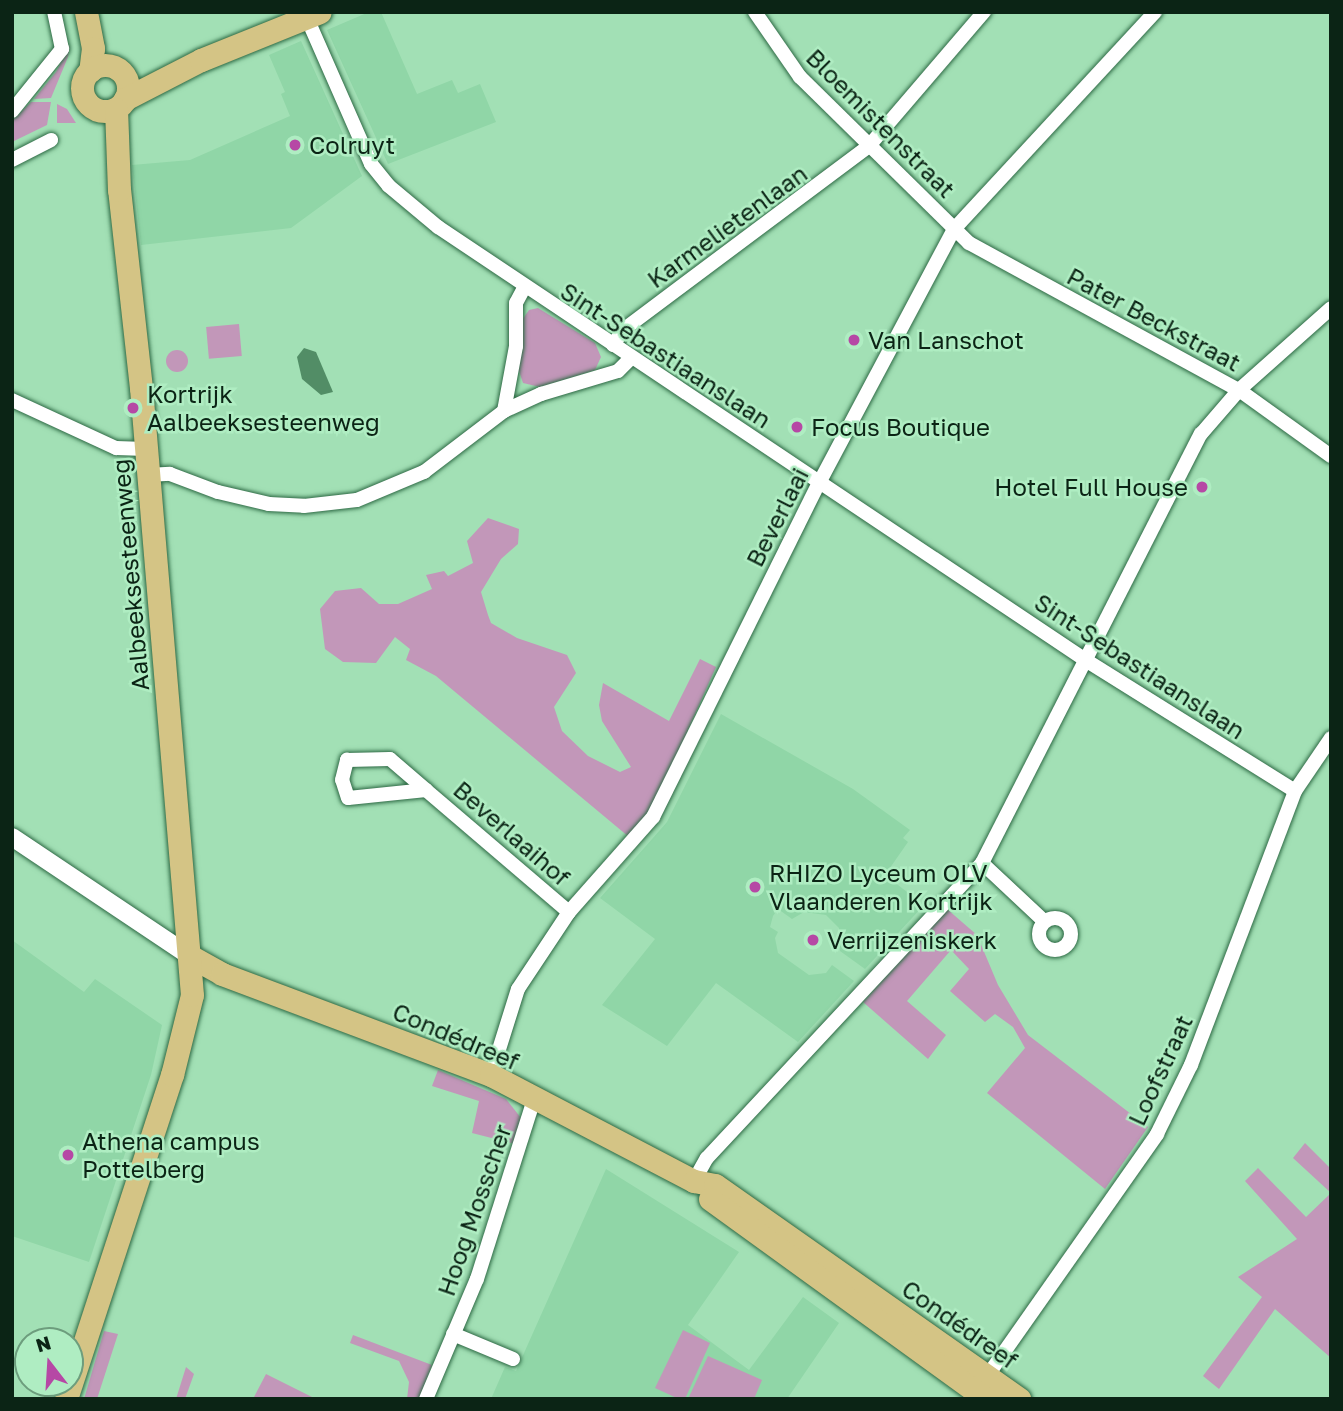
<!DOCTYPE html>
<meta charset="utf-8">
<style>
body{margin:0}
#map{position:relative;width:1343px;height:1411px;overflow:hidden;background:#a2e0b5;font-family:"Golos Text",sans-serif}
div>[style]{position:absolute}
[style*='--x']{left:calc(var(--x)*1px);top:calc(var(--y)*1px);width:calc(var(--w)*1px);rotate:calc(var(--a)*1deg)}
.built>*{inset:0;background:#90d6a7}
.green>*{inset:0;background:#c297b9;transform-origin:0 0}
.round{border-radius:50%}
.water>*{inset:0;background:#528d66}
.roads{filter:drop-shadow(0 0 2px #2d6944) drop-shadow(0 0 2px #2d6944)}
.minor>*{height:14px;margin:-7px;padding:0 7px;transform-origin:7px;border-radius:7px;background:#fff}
.minor>.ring{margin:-7px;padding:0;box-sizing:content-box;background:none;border:14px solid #fff;border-radius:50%}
.tertiary>*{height:18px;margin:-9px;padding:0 9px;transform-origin:9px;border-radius:9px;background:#fff}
.primary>*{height:23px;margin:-11.5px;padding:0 11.5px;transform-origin:11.5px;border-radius:11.5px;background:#d4c485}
.primary>.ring{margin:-11.5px;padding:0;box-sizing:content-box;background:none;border:23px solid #d4c485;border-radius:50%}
.dots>*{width:19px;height:19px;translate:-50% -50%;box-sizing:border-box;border:4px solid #afedc2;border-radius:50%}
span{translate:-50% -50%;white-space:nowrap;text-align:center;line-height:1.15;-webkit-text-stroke:5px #afedc2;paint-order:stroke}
.street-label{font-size:24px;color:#0b2415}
.poi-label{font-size:24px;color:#0b2415}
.left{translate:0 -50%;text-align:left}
.right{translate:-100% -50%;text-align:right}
.frame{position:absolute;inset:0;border:14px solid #0b2415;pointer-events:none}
.north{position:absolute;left:14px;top:1327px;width:70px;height:70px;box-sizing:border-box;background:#afedc2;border:2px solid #6d9d7d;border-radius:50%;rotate:343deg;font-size:19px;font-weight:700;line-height:28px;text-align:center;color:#0b2415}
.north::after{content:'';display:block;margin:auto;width:24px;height:32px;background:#b648a5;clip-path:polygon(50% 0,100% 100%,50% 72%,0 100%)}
</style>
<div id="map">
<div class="built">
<i style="clip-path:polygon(369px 12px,381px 12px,417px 94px,452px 80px,458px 93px,480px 84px,496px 122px,388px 164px,327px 30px)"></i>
<i style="clip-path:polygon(301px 41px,362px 176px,291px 228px,141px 245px,132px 165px,190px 160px,290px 116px,281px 94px,285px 92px,269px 55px)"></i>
<i style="clip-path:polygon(721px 714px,853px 789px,910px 830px,903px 838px,908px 842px,885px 875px,924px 905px,865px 969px,840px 951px,839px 928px,826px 915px,804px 912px,792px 919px,778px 909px,773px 916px,770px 927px,778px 932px,775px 938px,778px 953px,809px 975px,826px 973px,832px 965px,854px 981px,798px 1042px,716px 983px,667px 1046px,602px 1005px,655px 939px,600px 898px,667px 822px)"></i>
<i style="clip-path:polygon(12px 940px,84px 992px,95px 979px,162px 1025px,151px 1075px,89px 1262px,12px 1236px)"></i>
<i style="clip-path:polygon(606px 1169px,739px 1252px,688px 1325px,749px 1370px,803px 1297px,839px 1323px,787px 1399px,491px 1399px,505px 1367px,516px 1371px)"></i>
</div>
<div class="green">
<i style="clip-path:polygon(70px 45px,68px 57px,51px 98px,34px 99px,56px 72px)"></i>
<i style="clip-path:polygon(31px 102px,51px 102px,47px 125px,12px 142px,12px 121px)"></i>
<i style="clip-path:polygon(57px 104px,67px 109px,76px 123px,57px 123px)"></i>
<i style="clip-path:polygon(538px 308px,595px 343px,601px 357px,595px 370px,540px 387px,523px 383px,519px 371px,522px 320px,529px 310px)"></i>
<i style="left:239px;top:324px;width:32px;height:33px;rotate:85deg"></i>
<i class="round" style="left:166px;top:350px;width:22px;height:22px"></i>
<i style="clip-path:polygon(488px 518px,519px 529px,518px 544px,501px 559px,481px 592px,488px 615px,491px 623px,517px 638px,567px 655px,576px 673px,554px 707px,562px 731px,588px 756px,620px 772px,631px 767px,602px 721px,599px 705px,603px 683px,669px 721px,700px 659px,716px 667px,655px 804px,629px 837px,436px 676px,406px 660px,410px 649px,395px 637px,376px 663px,343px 662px,325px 649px,320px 609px,335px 591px,361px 588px,379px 604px,398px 604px,432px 589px,426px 575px,444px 571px,448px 576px,473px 563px,467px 541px)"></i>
<i style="clip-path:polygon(947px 909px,977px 935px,998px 985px,1028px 1035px,1148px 1127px,1105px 1189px,987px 1093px,1025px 1048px,1013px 1027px,995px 1014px,985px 1022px,950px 991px,969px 969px,951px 950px,907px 1001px,946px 1035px,928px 1059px,863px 1002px)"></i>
<i style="clip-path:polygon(438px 1070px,506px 1099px,521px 1118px,515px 1144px,472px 1133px,479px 1101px,432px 1086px)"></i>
<i style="clip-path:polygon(1305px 1143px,1331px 1169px,1331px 1358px,1275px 1309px,1219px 1389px,1203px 1376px,1262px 1297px,1238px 1277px,1297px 1239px,1245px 1181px,1258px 1168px,1306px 1217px,1331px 1193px,1293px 1158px)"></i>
<i style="clip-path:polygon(683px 1330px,710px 1343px,685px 1399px,679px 1399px,655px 1388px)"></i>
<i style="clip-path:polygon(104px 1331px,118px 1334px,97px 1399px,84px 1399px)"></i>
<i style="clip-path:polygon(353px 1335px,432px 1365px,419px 1399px,407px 1399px,409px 1382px,399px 1361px,350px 1343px)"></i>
<i style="clip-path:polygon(708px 1356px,762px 1380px,754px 1399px,688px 1399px)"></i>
<i style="clip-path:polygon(186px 1367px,194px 1374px,185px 1399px,176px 1399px)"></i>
<i style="clip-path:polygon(266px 1374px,316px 1399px,253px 1399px)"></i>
</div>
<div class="water">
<i style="clip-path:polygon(304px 348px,316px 352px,333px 392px,321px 395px,302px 379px,297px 357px)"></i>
</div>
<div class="roads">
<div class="minor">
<i style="--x:755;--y:12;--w:79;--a:55.3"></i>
<i style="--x:800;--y:77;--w:237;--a:44.5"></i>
<i style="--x:969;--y:243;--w:307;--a:28.6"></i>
<i style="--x:1239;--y:390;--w:113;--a:35.7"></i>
<i style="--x:307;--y:18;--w:159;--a:66.3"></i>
<i style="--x:371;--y:164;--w:28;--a:51"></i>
<i style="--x:389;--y:186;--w:64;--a:39.9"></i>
<i style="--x:438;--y:227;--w:781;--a:33.77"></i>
<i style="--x:1087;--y:661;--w:245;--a:32"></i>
<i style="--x:12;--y:111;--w:80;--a:-51.1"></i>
<i style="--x:62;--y:49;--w:38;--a:-102"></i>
<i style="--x:12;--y:160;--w:44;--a:-27.1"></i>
<i style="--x:613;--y:345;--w:18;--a:-56"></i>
<i style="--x:623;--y:330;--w:307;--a:-36.8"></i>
<i style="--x:869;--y:146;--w:177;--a:-49.4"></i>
<i style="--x:12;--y:400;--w:115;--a:24.8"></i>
<i style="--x:116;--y:448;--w:30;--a:2"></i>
<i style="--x:504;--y:411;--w:66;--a:-79.5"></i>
<i style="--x:516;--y:346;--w:43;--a:-90"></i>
<i style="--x:516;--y:303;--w:17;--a:-62"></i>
<i style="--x:148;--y:475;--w:22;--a:-3"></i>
<i style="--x:170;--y:474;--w:51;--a:20.6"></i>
<i style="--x:218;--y:492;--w:52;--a:13.2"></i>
<i style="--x:269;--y:504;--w:35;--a:3"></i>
<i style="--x:304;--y:506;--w:53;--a:-6.5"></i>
<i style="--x:357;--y:500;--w:73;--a:-22.7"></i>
<i style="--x:424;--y:472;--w:101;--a:-37.3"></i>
<i style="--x:504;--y:411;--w:41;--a:-24.7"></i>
<i style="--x:541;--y:394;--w:80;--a:-16.6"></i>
<i style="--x:618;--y:371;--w:18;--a:-45"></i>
<i style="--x:426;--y:790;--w:78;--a:174.1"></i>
<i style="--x:348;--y:798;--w:19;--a:-108"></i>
<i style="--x:342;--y:780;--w:21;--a:-76"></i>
<i style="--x:347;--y:760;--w:43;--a:-1.3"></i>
<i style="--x:390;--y:759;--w:48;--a:40.7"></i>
<i style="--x:426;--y:790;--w:188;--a:40.5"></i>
<i style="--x:982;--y:863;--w:85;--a:43.1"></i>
<i class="ring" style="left:1039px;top:918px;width:18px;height:18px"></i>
<i style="--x:491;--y:1075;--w:90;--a:-72.6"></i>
<i style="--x:518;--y:989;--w:92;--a:-56.5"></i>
<i style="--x:569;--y:912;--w:127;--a:-48.5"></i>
<i style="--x:653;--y:817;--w:373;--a:-63.6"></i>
<i style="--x:819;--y:483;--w:288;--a:-62"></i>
<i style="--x:954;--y:229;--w:296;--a:-47.2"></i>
<i style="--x:694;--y:1181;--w:26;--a:-61"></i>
<i style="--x:707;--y:1158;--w:403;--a:-47"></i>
<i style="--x:982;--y:863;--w:482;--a:-63"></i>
<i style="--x:1201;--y:434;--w:58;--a:-49.2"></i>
<i style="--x:1239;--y:390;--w:123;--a:-41.7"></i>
<i style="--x:453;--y:1334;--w:65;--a:22.6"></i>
<i style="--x:983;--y:1382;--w:303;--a:-54.9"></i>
<i style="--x:1157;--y:1134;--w:77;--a:-63.8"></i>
<i style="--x:1191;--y:1065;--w:293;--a:-69.2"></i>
<i style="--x:1295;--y:791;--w:64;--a:-55.8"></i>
<i style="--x:426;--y:1399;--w:130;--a:-67"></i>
<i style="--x:477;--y:1279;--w:189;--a:-72.4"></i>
</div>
<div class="tertiary">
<i style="--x:12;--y:837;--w:214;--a:33.8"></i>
</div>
<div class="primary">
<i style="--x:86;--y:12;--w:37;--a:79"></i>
<i style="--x:93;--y:48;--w:23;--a:97"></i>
<i class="ring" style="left:82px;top:65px;width:23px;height:23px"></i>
<i style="--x:125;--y:99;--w:85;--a:-27.2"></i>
<i style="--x:201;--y:60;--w:128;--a:-22"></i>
<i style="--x:190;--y:956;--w:37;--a:29"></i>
<i style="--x:222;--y:974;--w:287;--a:20.6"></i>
<i style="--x:491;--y:1075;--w:229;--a:27.6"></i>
<i style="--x:694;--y:1181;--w:21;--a:11"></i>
<i style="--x:715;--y:1185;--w:372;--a:35.1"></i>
<i style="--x:710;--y:1199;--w:341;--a:35.9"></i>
<i style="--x:66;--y:1399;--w:341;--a:-71.9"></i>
<i style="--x:172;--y:1075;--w:82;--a:-76"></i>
<i style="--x:192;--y:995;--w:609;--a:-94.8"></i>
<i style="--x:141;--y:388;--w:199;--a:-96.3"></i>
<i style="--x:119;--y:190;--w:81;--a:-92.1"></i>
</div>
</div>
<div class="dots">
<i style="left:295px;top:145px;background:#b648a5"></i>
<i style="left:854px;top:340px;background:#b648a5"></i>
<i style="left:133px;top:408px;background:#b648a5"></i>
<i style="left:797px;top:427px;background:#b648a5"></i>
<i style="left:1202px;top:487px;background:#b648a5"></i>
<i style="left:755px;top:887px;background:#b648a5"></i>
<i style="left:813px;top:940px;background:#b648a5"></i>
<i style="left:68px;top:1155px;background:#b648a5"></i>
</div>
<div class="street-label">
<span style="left:881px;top:123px;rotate:45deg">Bloemistenstraat</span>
<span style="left:727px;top:226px;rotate:-36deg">Karmelietenlaan</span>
<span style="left:1154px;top:319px;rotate:28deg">Pater Beckstraat</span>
<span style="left:666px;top:355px;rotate:33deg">Sint-Sebastiaanslaan</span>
<span style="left:777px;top:517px;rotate:-63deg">Beverlaai</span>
<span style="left:130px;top:575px;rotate:-95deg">Aalbeeksesteenweg</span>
<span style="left:1140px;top:666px;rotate:33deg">Sint-Sebastiaanslaan</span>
<span style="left:512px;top:833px;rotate:41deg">Beverlaaihof</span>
<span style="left:456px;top:1036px;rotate:23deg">Condédreef</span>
<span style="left:1160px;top:1070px;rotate:-65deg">Loofstraat</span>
<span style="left:474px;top:1210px;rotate:-71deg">Hoog Mosscher</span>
<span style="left:960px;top:1324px;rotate:35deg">Condédreef</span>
</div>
<div class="poi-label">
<span class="left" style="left:309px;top:145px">Colruyt</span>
<span class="left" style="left:868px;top:340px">Van Lanschot</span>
<span class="left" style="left:147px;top:408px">Kortrijk<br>Aalbeeksesteenweg</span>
<span class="left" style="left:811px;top:427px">Focus Boutique</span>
<span class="right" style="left:1188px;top:487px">Hotel Full House</span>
<span class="left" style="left:769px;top:887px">RHIZO Lyceum OLV<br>Vlaanderen Kortrijk</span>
<span class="left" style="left:827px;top:940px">Verrijzeniskerk</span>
<span class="left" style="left:82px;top:1155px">Athena campus<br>Pottelberg</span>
</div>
<div class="frame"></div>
<div class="north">N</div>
</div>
